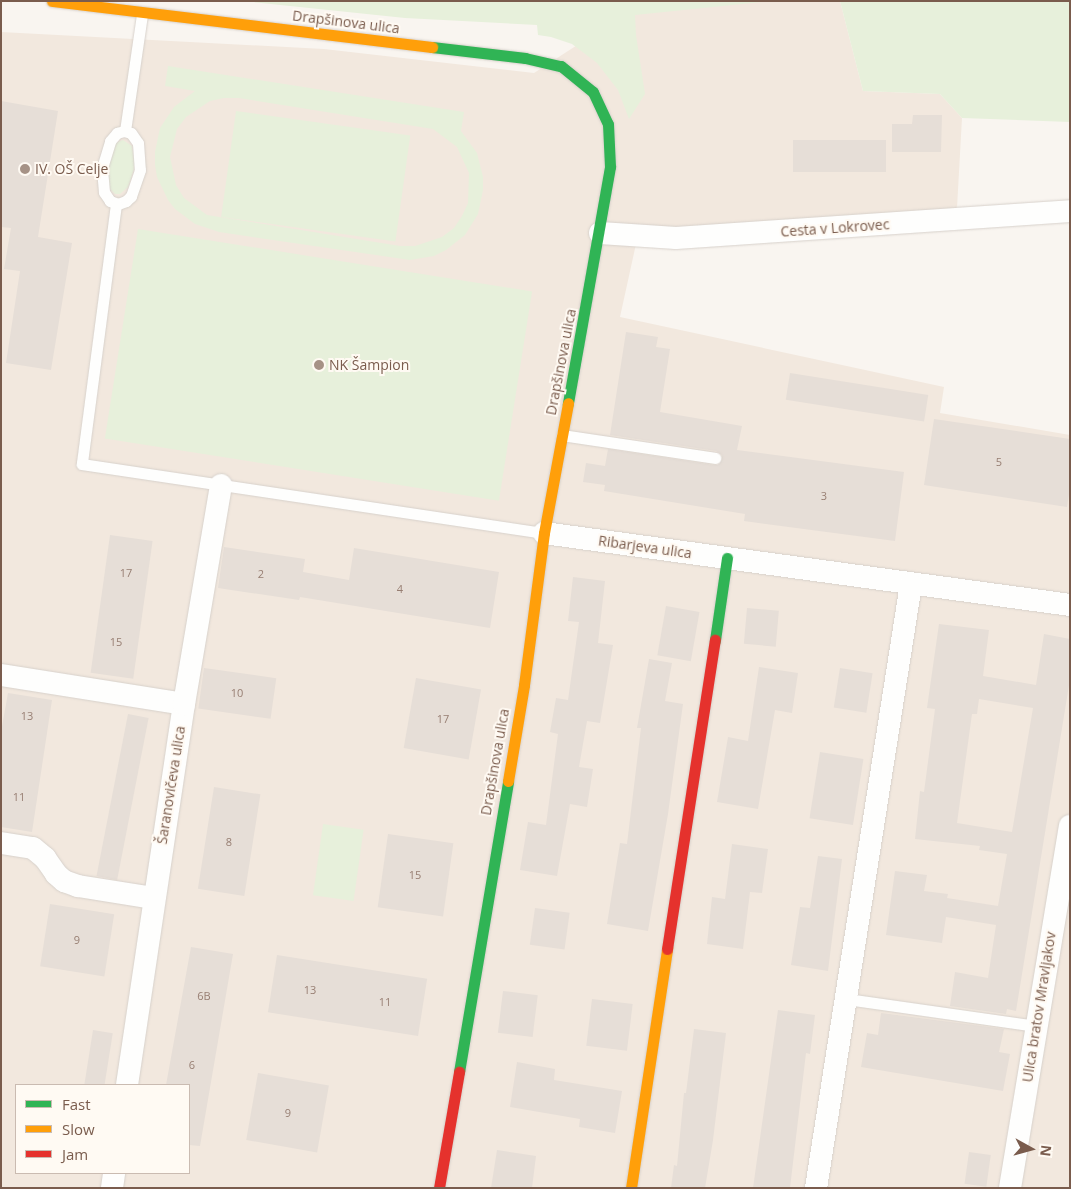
<!DOCTYPE html>
<meta charset="utf-8">
<style>
body{margin:0}
#map{position:relative;width:1071px;height:1189px;overflow:hidden;background:#f9f5f0;font-family:"Open Sans",sans-serif}
div>[style]{position:absolute}
[style*='--x']{left:calc(var(--x)*1px);top:calc(var(--y)*1px);width:calc(var(--w)*1px);rotate:calc(var(--a)*1deg)}
.residential>*{inset:0;background:#f2e8de}
.green>*{inset:0;background:#e7f0db;transform-origin:0 0}
.building>*{inset:0;background:#e6ded7;transform-origin:0 0}
.roads{filter:drop-shadow(0 0 1px #d7d1cb) drop-shadow(0 0 1px #d7d1cb)}
.lane>*{height:11px;margin:-5.5px;padding:0 5.5px;transform-origin:5.5px;border-radius:5.5px;background:#fefefd}
.street>*{height:22px;margin:-11px;padding:0 11px;transform-origin:11px;border-radius:11px;background:#fefefd}
.fast>*{height:11px;margin:-5.5px;padding:0 5.5px;transform-origin:5.5px;border-radius:5.5px;background:#30b455}
.slow>*{height:11px;margin:-5.5px;padding:0 5.5px;transform-origin:5.5px;border-radius:5.5px;background:#ff9f0a}
.jam>*{height:11px;margin:-5.5px;padding:0 5.5px;transform-origin:5.5px;border-radius:5.5px;background:#e5322d}
.dots>*{width:14px;height:14px;translate:-50% -50%;box-sizing:border-box;border:2px solid #fffaf3;border-radius:50%}
span{translate:-50% -50%;white-space:nowrap;text-align:center;line-height:1.15;-webkit-text-stroke:4px #fffaf3;paint-order:stroke}
.number-label{font-size:11px;color:#977e72}
.number-label span{-webkit-text-stroke-width:0}
.street-label{font-size:14px;color:#7a5c4d}
.poi-label{font-size:14px;color:#7a5c4d}
.left{translate:0 -50%;text-align:left}
.frame{position:absolute;inset:0;border:2px solid #7a5c4d;pointer-events:none}
.legend{position:absolute;left:15px;top:1084px;width:175px;height:90px;box-sizing:border-box;background:#fffaf3;border:1px solid #cabbb1;margin:0;padding:6px 9px;list-style:none;font-size:15px;color:#7a5c4d}
.legend li{display:flex;align-items:center;gap:10px;height:25px}
.legend b{width:25px;border:1px solid #cabbb1}
.north{position:absolute;left:1006px;top:1124px;width:50px;height:50px;-webkit-text-stroke:4px #fffaf3;paint-order:stroke;rotate:97deg;font-size:14px;font-weight:700;line-height:20px;text-align:center;color:#7a5c4d}
.north::after{content:'';display:block;margin:auto;width:18px;height:22px;background:#7a5c4d;clip-path:polygon(50% 0,100% 100%,50% 72%,0 100%)}
</style>
<div id="map">
<div class="residential">
<i style="clip-path:polygon(evenodd,715px 1px,840px 1px,863px 91px,940px 94px,962px 118px,956px 226px,636px 244px,620px 317px,944px 387px,940px 413px,1070px 435px,1070px 1188px,1px 1188px,1px 32px,324px 49px,534px 73px,636px 7px,715px 1px,16px 1085px,189px 1085px,189px 1173px,16px 1173px,16px 1085px)"></i>
</div>
<div class="green">
<i style="clip-path:polygon(243px 1px,772px 1px,635px 15px,636px 35px,645px 94px,629px 119px,618px 90px,597px 63px,572px 44px,551px 37px,538px 35px,537px 25px,405px 18px)"></i>
<i style="clip-path:polygon(840px 1px,1070px 1px,1070px 122px,962px 118px,940px 94px,863px 91px)"></i>
<i style="clip-path:polygon(evenodd,168px 66px,464px 112px,461px 131px,477px 153px,483px 177px,483px 190px,478px 214px,465px 235px,446px 250px,434px 256px,410px 260px,219px 232px,195px 224px,175px 209px,168px 200px,157px 177px,155px 165px,155px 152px,160px 128px,174px 107px,195px 91px,165px 86px,168px 66px,224px 98px,239px 98px,433px 129px,457px 147px,469px 173px,468px 203px,462px 216px,454px 228px,442px 237px,415px 246px,400px 246px,207px 215px,184px 198px,176px 185px,170px 157px,177px 129px,186px 117px,210px 101px,224px 98px)"></i>
<i style="left:236px;top:111px;width:176px;height:107px;rotate:8deg"></i>
<i style="clip-path:polygon(123px 140px,132px 146px,135px 166px,128px 187px,120px 194px,115px 194px,108px 187px,107px 160px,115px 143px)"></i>
<i style="left:138px;top:229px;width:399px;height:212px;rotate:9deg"></i>
<i style="left:323px;top:824px;width:41px;height:72px;rotate:8deg"></i>
</div>
<div class="building">
<i style="clip-path:polygon(1px 101px,58px 111px,38px 237px,72px 243px,51px 370px,6px 363px,20px 271px,4px 269px,11px 228px,1px 227px)"></i>
<i style="clip-path:polygon(913px 115px,942px 115px,941px 152px,892px 152px,892px 124px,912px 124px)"></i>
<i style="left:793px;top:140px;width:93px;height:32px"></i>
<i style="clip-path:polygon(626px 332px,658px 337px,656px 347px,670px 349px,660px 412px,742px 426px,737px 450px,904px 472px,895px 541px,744px 521px,745px 514px,604px 491px,605px 485px,583px 482px,586px 463px,605px 466px,608px 449px,714px 465px,718px 465px,722px 460px,722px 455px,716px 451px,610px 435px)"></i>
<i style="left:790px;top:373px;width:140px;height:27px;rotate:9deg"></i>
<i style="clip-path:polygon(934px 419px,1070px 439px,1070px 488px,1067px 507px,924px 485px)"></i>
<i style="left:110px;top:535px;width:43px;height:139px;rotate:8deg"></i>
<i style="clip-path:polygon(224px 547px,305px 559px,303px 572px,349px 580px,354px 548px,499px 572px,490px 628px,300px 597px,299px 600px,218px 588px)"></i>
<i style="clip-path:polygon(573px 577px,605px 581px,598px 643px,613px 645px,600px 723px,587px 721px,579px 767px,593px 769px,587px 807px,570px 804px,557px 876px,520px 870px,528px 822px,546px 825px,558px 734px,550px 732px,556px 698px,568px 700px,579px 622px,568px 621px)"></i>
<i style="left:666px;top:606px;width:34px;height:50px;rotate:10deg"></i>
<i style="left:747px;top:608px;width:32px;height:36px;rotate:5deg"></i>
<i style="clip-path:polygon(evenodd,939px 624px,989px 630px,983px 676px,1036px 685px,1044px 634px,1070px 639px,1070px 679px,1016px 1011px,1007px 1009px,1006px 1014px,950px 1006px,955px 972px,988px 978px,996px 925px,946px 917px,942px 943px,886px 935px,895px 871px,927px 875px,924px 891px,948px 894px,947px 898px,998px 906px,1007px 854px,979px 850px,980px 846px,915px 839px,920px 791px,924px 792px,935px 709px,927px 708px,939px 624px,979px 699px,1033px 708px,1012px 832px,957px 823px,972px 714px,977px 714px,979px 699px)"></i>
<i style="clip-path:polygon(649px 659px,672px 663px,665px 701px,683px 704px,668px 814px,648px 931px,607px 924px,620px 843px,627px 844px,641px 728px,637px 728px)"></i>
<i style="clip-path:polygon(759px 667px,798px 673px,792px 713px,775px 710px,758px 809px,717px 802px,728px 737px,748px 741px)"></i>
<i style="left:204px;top:668px;width:73px;height:41px;rotate:8deg"></i>
<i style="left:840px;top:668px;width:33px;height:40px;rotate:9deg"></i>
<i style="left:416px;top:678px;width:66px;height:71px;rotate:10deg"></i>
<i style="clip-path:polygon(8px 693px,52px 700px,32px 832px,1px 827px,1px 732px)"></i>
<i style="left:128px;top:714px;width:21px;height:165px;rotate:11deg"></i>
<i style="left:820px;top:752px;width:44px;height:67px;rotate:9deg"></i>
<i style="left:214px;top:787px;width:47px;height:103px;rotate:9deg"></i>
<i style="left:388px;top:834px;width:66px;height:74px;rotate:8deg"></i>
<i style="clip-path:polygon(732px 844px,768px 849px,762px 893px,750px 892px,743px 949px,707px 944px,712px 897px,725px 899px)"></i>
<i style="clip-path:polygon(818px 856px,842px 859px,828px 971px,791px 965px,800px 907px,810px 908px)"></i>
<i style="left:50px;top:904px;width:65px;height:63px;rotate:9deg"></i>
<i style="left:535px;top:908px;width:35px;height:37px;rotate:8deg"></i>
<i style="clip-path:polygon(191px 947px,233px 954px,200px 1146px,189px 1145px,189px 1085px,166px 1085px)"></i>
<i style="left:277px;top:955px;width:152px;height:58px;rotate:9deg"></i>
<i style="left:503px;top:991px;width:35px;height:42px;rotate:7deg"></i>
<i style="left:592px;top:999px;width:41px;height:47px;rotate:7deg"></i>
<i style="clip-path:polygon(778px 1010px,815px 1015px,810px 1054px,806px 1053px,790px 1188px,753px 1188px)"></i>
<i style="clip-path:polygon(881px 1013px,1004px 1029px,999px 1052px,1010px 1054px,1003px 1091px,861px 1067px,867px 1033px,878px 1035px)"></i>
<i style="clip-path:polygon(694px 1029px,726px 1033px,713px 1140px,705px 1188px,671px 1188px,674px 1165px,677px 1166px,684px 1093px,686px 1093px)"></i>
<i style="left:93px;top:1030px;width:20px;height:56px;rotate:9deg"></i>
<i style="clip-path:polygon(517px 1062px,555px 1069px,554px 1080px,622px 1091px,615px 1133px,579px 1127px,580px 1119px,510px 1107px)"></i>
<i style="left:258px;top:1073px;width:72px;height:68px;rotate:10deg"></i>
<i style="clip-path:polygon(497px 1150px,536px 1156px,532px 1188px,491px 1188px)"></i>
<i style="left:969px;top:1152px;width:22px;height:32px;rotate:8deg"></i>
</div>
<div class="roads">
<div class="lane">
<i style="--x:124;--y:131;--w:7;--a:16"></i>
<i style="--x:131;--y:133;--w:12;--a:55"></i>
<i style="--x:138;--y:143;--w:27;--a:86"></i>
<i style="--x:140;--y:170;--w:28;--a:109"></i>
<i style="--x:131;--y:196;--w:7;--a:135"></i>
<i style="--x:126;--y:201;--w:9;--a:159"></i>
<i style="--x:118;--y:204;--w:9;--a:-159"></i>
<i style="--x:110;--y:201;--w:11;--a:-124"></i>
<i style="--x:104;--y:192;--w:24;--a:-95"></i>
<i style="--x:102;--y:168;--w:28;--a:-73"></i>
<i style="--x:110;--y:141;--w:11;--a:-49"></i>
<i style="--x:117;--y:133;--w:7;--a:-16"></i>
<i style="--x:125;--y:131;--w:118;--a:-81.7"></i>
<i style="--x:116;--y:204;--w:262;--a:97.5"></i>
<i style="--x:82;--y:464;--w:467;--a:8.5"></i>
<i style="--x:562;--y:435;--w:155;--a:8.5"></i>
<i style="--x:847;--y:999;--w:191;--a:8.1"></i>
</div>
<div class="street">
<i style="--x:600;--y:233;--w:76;--a:3.8"></i>
<i style="--x:676;--y:238;--w:395;--a:-3.9"></i>
<i style="--x:544;--y:533;--w:531;--a:7.79"></i>
<i style="--x:1;--y:675;--w:185;--a:9"></i>
<i style="--x:1;--y:843;--w:32;--a:9"></i>
<i style="--x:33;--y:848;--w:16;--a:40"></i>
<i style="--x:45;--y:858;--w:19;--a:55"></i>
<i style="--x:56;--y:874;--w:11;--a:41"></i>
<i style="--x:64;--y:881;--w:15;--a:20"></i>
<i style="--x:78;--y:886;--w:77;--a:9"></i>
<i style="--x:127;--y:1085;--w:385;--a:-81.5"></i>
<i style="--x:184;--y:704;--w:222;--a:-80.4"></i>
<i style="--x:112;--y:1188;--w:15;--a:-82"></i>
<i style="--x:816;--y:1188;--w:611;--a:-81.06"></i>
<i style="--x:1010;--y:1188;--w:367;--a:-80.6"></i>
</div>
<div class="fast">
<i style="--x:432;--y:47;--w:94;--a:6.7"></i>
<i style="--x:525;--y:58;--w:37;--a:13"></i>
<i style="--x:561;--y:66;--w:41;--a:39.1"></i>
<i style="--x:593;--y:92;--w:35;--a:65"></i>
<i style="--x:608;--y:124;--w:43;--a:87.3"></i>
<i style="--x:610;--y:167;--w:240;--a:100.1"></i>
<i style="--x:715;--y:640;--w:83;--a:-81.7"></i>
<i style="--x:459;--y:1072;--w:295;--a:-80.4"></i>
</div>
<div class="slow">
<i style="--x:52;--y:1;--w:383;--a:6.9"></i>
<i style="--x:508;--y:781;--w:97;--a:-80.5"></i>
<i style="--x:524;--y:685;--w:153;--a:-82.5"></i>
<i style="--x:544;--y:533;--w:132;--a:-79.5"></i>
<i style="--x:631;--y:1188;--w:242;--a:-81.4"></i>
</div>
<div class="jam">
<i style="--x:667;--y:949;--w:313;--a:-81.2"></i>
<i style="--x:439;--y:1188;--w:118;--a:-80.2"></i>
</div>
</div>
<div class="dots">
<i style="left:25px;top:169px;background:#a69286"></i>
<i style="left:319px;top:365px;background:#a69286"></i>
</div>
<div class="number-label">
<span style="left:999px;top:462px">5</span>
<span style="left:824px;top:496px">3</span>
<span style="left:126px;top:573px">17</span>
<span style="left:261px;top:574px">2</span>
<span style="left:400px;top:589px">4</span>
<span style="left:116px;top:642px">15</span>
<span style="left:237px;top:693px">10</span>
<span style="left:27px;top:716px">13</span>
<span style="left:443px;top:719px">17</span>
<span style="left:19px;top:797px">11</span>
<span style="left:229px;top:842px">8</span>
<span style="left:415px;top:875px">15</span>
<span style="left:77px;top:940px">9</span>
<span style="left:310px;top:990px">13</span>
<span style="left:204px;top:996px">6B</span>
<span style="left:385px;top:1002px">11</span>
<span style="left:192px;top:1065px">6</span>
<span style="left:288px;top:1113px">9</span>
</div>
<div class="street-label">
<span style="left:346px;top:22px;rotate:7deg">Drapšinova ulica</span>
<span style="left:835px;top:228px;rotate:-4deg">Cesta v Lokrovec</span>
<span style="left:561px;top:362px;rotate:-79deg">Drapšinova ulica</span>
<span style="left:645px;top:547px;rotate:8deg">Ribarjeva ulica</span>
<span style="left:495px;top:762px;rotate:-80deg">Drapšinova ulica</span>
<span style="left:171px;top:785px;rotate:-81deg">Šaranovičeva ulica</span>
<span style="left:1039px;top:1007px;rotate:-81deg">Ulica bratov Mravljakov</span>
</div>
<div class="poi-label">
<span class="left" style="left:35px;top:169px">IV. OŠ Celje</span>
<span class="left" style="left:329px;top:365px">NK Šampion</span>
</div>
<div class="frame"></div>
<ul class="legend">
<li><b style="height:6px;background:#30b455"></b>Fast</li>
<li><b style="height:6px;background:#ff9f0a"></b>Slow</li>
<li><b style="height:6px;background:#e5322d"></b>Jam</li>
</ul>
<div class="north">N</div>
</div>
